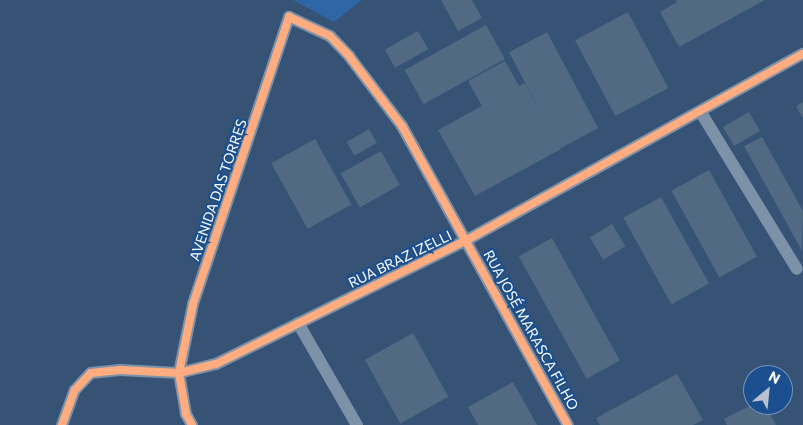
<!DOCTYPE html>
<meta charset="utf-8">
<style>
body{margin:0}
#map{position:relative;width:803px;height:425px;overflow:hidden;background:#365274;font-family:Commissioner,sans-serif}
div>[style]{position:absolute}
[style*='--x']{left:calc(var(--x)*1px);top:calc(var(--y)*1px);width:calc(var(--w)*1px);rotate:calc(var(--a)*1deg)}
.green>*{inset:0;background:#2f66a5}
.building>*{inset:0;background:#526984;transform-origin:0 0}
.minor>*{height:12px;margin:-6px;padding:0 6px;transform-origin:6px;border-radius:6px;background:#7d92a8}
.cycleway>*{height:8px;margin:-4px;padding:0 4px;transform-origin:4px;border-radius:4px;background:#ffac80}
span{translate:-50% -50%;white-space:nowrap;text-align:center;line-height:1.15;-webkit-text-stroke:4px #1b4f8f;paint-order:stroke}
.street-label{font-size:14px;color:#fff}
.north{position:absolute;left:743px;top:365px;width:50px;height:50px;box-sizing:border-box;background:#1b4f8f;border:1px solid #7695bc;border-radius:50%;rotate:28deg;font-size:14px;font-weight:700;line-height:20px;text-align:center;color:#fff}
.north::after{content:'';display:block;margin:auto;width:18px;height:22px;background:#b9c2ce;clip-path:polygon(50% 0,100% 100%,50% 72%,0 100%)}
</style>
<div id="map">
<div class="green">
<i style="clip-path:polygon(293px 0,362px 0,334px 22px)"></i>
</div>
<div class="building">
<i style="clip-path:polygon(441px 0,472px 0,482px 18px,458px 31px)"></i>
<i style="clip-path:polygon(676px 0,765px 0,679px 47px,660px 12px,677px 2px)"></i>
<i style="left:628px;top:12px;width:86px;height:60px;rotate:62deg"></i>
<i style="left:486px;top:25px;width:39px;height:93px;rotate:61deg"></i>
<i style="left:418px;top:31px;width:21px;height:38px;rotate:61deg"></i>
<i style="left:547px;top:32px;width:109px;height:43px;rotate:62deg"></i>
<i style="clip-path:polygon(505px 61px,519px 86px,525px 83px,561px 149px,475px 196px,438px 130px,482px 106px,468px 81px)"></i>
<i style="clip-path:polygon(803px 102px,803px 118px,796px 106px)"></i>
<i style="left:749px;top:112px;width:22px;height:30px;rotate:60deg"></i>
<i style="left:369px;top:129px;width:16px;height:26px;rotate:60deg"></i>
<i style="clip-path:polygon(762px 137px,803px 211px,802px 251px,744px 146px)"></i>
<i style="left:315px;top:139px;width:75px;height:50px;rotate:61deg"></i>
<i style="left:381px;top:151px;width:39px;height:46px;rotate:61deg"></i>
<i style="left:709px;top:170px;width:99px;height:43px;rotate:61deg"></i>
<i style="left:661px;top:197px;width:99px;height:43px;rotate:61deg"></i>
<i style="left:612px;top:224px;width:26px;height:26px;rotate:59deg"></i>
<i style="left:552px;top:238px;width:140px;height:38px;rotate:61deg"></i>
<i style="left:413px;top:333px;width:73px;height:55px;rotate:61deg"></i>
<i style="clip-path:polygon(677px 374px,703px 420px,693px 425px,600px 425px,596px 418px)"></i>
<i style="clip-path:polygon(513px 382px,537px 425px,478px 425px,468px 407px)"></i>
<i style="clip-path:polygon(753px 404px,765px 405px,776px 425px,727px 425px,724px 419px)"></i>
</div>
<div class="minor">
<i style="--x:700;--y:111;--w:185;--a:58.5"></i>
<i style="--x:298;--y:323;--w:118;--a:60"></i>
<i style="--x:62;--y:425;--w:37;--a:-70"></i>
<i style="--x:75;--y:390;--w:23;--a:-47"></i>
<i style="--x:91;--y:373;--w:29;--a:-6"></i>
<i style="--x:120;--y:370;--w:59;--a:2.9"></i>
<i style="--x:179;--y:373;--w:38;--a:-14"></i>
<i style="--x:216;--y:364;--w:280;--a:-26.3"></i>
<i style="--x:467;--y:240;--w:384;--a:-29"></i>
<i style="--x:192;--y:425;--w:13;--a:-119"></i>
<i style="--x:186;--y:414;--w:42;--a:-99.7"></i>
<i style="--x:179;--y:373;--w:70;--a:-78.5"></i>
<i style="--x:193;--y:304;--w:303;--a:-71.5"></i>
<i style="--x:289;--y:17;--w:45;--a:24.9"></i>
<i style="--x:330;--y:36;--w:28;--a:46"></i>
<i style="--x:349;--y:56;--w:88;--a:52.9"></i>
<i style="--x:402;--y:126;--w:342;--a:61"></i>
</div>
<div class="cycleway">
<i style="--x:62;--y:425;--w:37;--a:-70"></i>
<i style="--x:75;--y:390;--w:23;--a:-47"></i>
<i style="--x:91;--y:373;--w:29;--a:-6"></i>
<i style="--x:120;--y:370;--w:59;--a:2.9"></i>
<i style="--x:179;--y:373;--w:38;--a:-14"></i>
<i style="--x:216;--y:364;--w:280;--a:-26.3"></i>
<i style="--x:467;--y:240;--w:384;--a:-29"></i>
<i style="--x:192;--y:425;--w:13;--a:-119"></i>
<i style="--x:186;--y:414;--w:42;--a:-99.7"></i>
<i style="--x:179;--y:373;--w:70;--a:-78.5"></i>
<i style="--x:193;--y:304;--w:303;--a:-71.5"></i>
<i style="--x:289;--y:17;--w:45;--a:24.9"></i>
<i style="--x:330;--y:36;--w:28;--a:46"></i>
<i style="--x:349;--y:56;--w:88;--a:52.9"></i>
<i style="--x:402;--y:126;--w:342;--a:61"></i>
</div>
<div class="street-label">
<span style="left:218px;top:190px;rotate:-71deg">AVENIDA DAS TORRES</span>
<span style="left:400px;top:259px;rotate:-26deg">RUA BRAZ IZELLI</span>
<span style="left:531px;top:330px;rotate:61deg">RUA JOSÉ MARASCA FILHO</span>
</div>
<div class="north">N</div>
</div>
